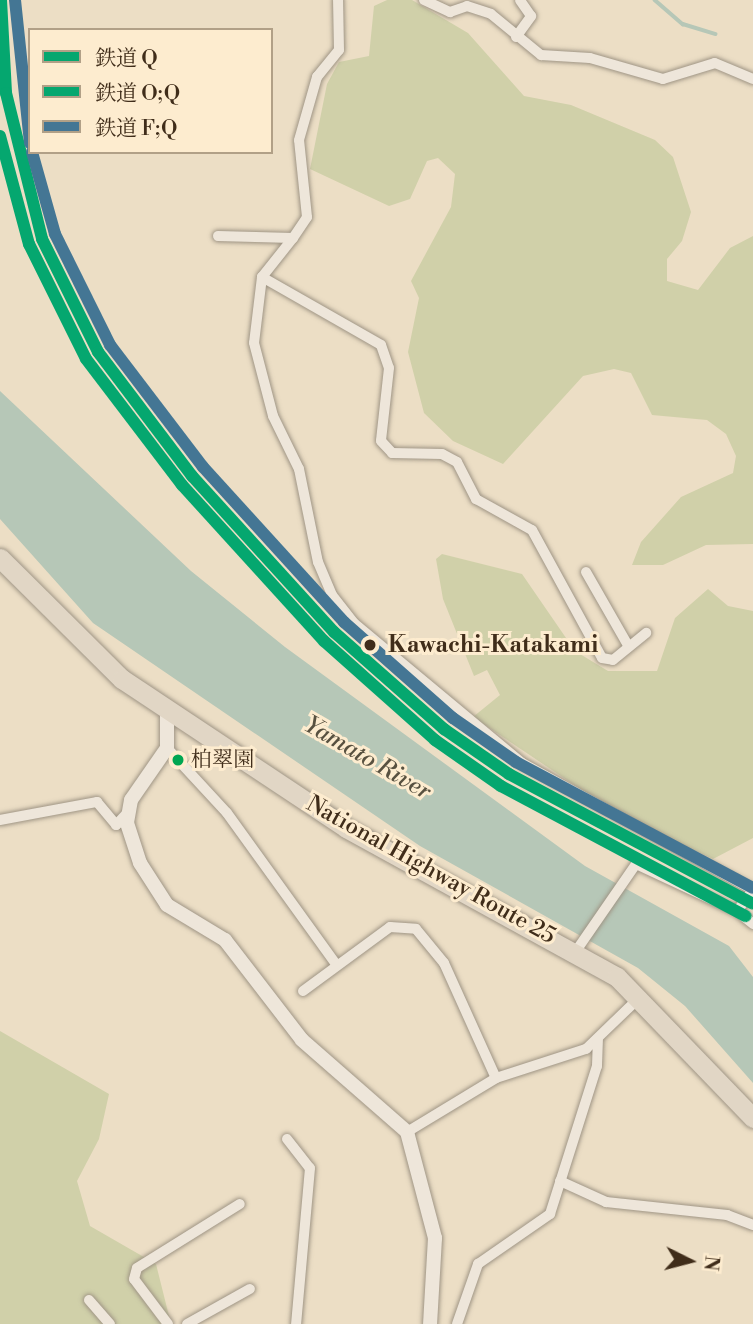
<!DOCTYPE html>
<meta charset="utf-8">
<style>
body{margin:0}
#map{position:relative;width:753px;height:1324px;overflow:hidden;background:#ecdec5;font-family:"Libre Bodoni","Noto Serif JP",serif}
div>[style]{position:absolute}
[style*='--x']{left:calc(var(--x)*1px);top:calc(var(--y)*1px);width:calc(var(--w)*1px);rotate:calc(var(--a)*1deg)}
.green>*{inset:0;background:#d0d0a9}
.water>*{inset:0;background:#b6c7b7}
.stream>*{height:3.5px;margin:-1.75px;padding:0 1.75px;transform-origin:1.75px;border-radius:1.75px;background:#b6c7b7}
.roads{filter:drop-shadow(0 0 2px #9f9585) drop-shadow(0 0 2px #9f9585)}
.street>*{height:10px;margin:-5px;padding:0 5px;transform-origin:5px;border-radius:5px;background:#eee6da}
.secondary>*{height:14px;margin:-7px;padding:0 7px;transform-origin:7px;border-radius:7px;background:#eee6da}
.highway>*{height:19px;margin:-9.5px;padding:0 9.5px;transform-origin:9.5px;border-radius:9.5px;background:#e1d6c5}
.rail-1>*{height:12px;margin:-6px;padding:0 6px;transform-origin:6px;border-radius:6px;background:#05a76f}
.rail-2>*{height:12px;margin:-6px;padding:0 6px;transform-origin:6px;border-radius:6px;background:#05a76f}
.rail-3>*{height:12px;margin:-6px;padding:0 6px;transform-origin:6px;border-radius:6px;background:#447694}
.dots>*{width:19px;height:19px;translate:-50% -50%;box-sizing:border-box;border:4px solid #fdeccf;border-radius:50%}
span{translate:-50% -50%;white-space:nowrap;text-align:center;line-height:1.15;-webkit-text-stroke:6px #fdeccf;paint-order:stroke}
.bus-label{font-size:21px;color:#402d1a}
.left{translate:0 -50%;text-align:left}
.stop-label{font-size:23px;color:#402d1a;font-weight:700}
.street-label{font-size:23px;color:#402d1a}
.water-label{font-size:24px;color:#585140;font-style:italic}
.legend{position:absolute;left:28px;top:28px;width:245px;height:126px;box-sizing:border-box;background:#fdeccf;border:2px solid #b1a087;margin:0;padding:9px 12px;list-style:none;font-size:21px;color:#402d1a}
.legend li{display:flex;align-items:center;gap:14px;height:35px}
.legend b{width:35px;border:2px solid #b1a087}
.north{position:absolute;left:655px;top:1226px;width:70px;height:70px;-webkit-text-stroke:5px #fdeccf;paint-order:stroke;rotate:96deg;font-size:19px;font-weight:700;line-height:28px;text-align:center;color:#402d1a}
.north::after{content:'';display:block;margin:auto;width:24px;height:32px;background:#402d1a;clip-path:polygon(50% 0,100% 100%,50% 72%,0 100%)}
</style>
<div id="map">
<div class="green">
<i style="clip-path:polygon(387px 0,412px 0,468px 33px,524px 96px,571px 105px,655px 140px,673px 157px,691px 212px,682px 241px,667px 259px,667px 281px,698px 290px,730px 248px,753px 236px,753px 544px,706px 545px,663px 565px,632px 565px,641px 542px,681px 497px,733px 473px,736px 456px,726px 434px,707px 420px,652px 415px,631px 373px,614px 369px,583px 376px,503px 464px,453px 441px,424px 413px,408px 352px,419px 298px,411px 281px,451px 207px,455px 174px,438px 158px,427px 161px,410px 199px,389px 206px,310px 169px,327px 84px,339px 62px,369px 56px,374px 6px)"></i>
<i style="clip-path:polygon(442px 554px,522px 574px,575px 651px,608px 671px,657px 671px,675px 618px,708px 589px,728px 606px,753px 611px,753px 838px,713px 859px,619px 815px,473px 717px,500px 695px,487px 670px,474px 676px,443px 599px,436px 559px)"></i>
<i style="clip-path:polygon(0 1031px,109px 1094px,99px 1139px,77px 1181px,90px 1226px,156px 1264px,171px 1324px,0 1324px)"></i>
</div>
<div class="water">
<i style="clip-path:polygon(0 391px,191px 571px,285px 647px,585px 866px,729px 946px,753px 977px,753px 1083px,685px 1006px,638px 968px,420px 846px,93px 623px,0 519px)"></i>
</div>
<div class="stream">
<i style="--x:655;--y:0;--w:37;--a:41"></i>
<i style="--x:683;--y:24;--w:34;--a:17"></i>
</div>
<div class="roads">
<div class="street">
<i style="--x:424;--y:0;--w:29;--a:25"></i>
<i style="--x:450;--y:12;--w:18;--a:-19"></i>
<i style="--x:467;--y:6;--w:25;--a:18"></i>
<i style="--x:491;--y:14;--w:65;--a:39.4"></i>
<i style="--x:541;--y:55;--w:49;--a:3.5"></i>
<i style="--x:590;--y:58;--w:76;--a:16"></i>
<i style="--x:663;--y:79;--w:54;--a:-17.1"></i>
<i style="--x:715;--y:63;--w:41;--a:22.8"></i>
<i style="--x:516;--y:37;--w:26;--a:-54"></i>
<i style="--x:531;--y:16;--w:19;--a:-125"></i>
<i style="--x:218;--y:236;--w:75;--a:1.5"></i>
<i style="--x:293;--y:238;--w:25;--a:-56"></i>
<i style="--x:307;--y:217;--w:77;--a:-95.9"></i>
<i style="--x:299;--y:140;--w:66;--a:-74.1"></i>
<i style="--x:317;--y:77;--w:35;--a:-51"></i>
<i style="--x:339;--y:50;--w:50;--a:-91.1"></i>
<i style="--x:293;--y:238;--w:50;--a:128.5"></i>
<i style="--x:262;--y:277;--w:66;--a:96.9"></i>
<i style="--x:254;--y:343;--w:75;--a:75.4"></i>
<i style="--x:273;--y:416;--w:59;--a:63.9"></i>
<i style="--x:299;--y:469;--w:95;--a:78.5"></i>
<i style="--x:318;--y:562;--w:36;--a:67"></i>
<i style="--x:332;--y:595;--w:36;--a:52"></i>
<i style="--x:354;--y:623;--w:219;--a:39.8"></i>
<i style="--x:522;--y:763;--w:264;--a:28.8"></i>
<i style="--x:753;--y:890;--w:26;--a:127"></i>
<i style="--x:737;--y:911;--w:21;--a:39"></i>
<i style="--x:262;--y:277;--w:137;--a:29.7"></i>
<i style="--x:381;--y:345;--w:24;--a:71"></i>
<i style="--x:389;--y:368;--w:73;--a:96.3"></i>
<i style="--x:381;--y:441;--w:16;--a:47"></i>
<i style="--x:392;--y:453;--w:50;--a:1.1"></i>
<i style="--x:442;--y:454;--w:17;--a:28"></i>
<i style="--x:457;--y:462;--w:42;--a:62.8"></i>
<i style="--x:476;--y:499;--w:64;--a:29"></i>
<i style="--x:532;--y:530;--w:146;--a:61.3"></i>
<i style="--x:602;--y:658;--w:11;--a:10"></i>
<i style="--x:613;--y:660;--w:43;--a:-39.3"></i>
<i style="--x:586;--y:572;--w:86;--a:60.2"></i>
<i style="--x:167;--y:748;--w:88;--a:47.3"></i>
<i style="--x:227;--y:813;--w:186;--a:54.2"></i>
<i style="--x:0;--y:820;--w:99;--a:-10.5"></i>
<i style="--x:97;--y:802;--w:30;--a:50"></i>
<i style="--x:116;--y:825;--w:19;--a:-47"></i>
<i style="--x:576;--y:951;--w:106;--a:-55.4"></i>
<i style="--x:636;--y:864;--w:111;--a:25"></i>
<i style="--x:303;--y:991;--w:108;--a:-36.3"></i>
<i style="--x:390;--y:927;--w:26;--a:4"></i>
<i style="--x:416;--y:929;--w:44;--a:50.5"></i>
<i style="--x:444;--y:963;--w:126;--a:65.7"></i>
<i style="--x:407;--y:1132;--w:104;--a:-31.2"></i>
<i style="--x:496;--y:1078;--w:95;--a:-17.9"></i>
<i style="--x:586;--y:1049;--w:74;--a:-43.9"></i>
<i style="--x:287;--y:1139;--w:37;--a:52"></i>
<i style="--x:310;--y:1168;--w:157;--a:95.1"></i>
<i style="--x:560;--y:1181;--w:51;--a:24.5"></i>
<i style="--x:606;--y:1202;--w:122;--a:6.1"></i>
<i style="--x:727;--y:1215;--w:28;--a:21"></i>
<i style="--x:89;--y:1300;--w:32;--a:49"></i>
<i style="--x:168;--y:1324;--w:56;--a:-127.1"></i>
<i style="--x:134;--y:1279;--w:11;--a:-75"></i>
<i style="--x:137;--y:1268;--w:121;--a:-31.9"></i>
<i style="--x:187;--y:1324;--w:72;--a:-29.1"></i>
<i style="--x:457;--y:1324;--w:64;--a:-70.7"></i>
<i style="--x:478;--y:1264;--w:88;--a:-34.8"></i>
<i style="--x:550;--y:1214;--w:155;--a:-72.4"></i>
<i style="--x:597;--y:1066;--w:27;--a:-88"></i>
</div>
<div class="secondary">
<i style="--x:167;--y:708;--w:40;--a:90"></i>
<i style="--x:167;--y:748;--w:63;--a:124.7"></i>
<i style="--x:131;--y:800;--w:23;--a:100"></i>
<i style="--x:127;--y:823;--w:42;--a:72"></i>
<i style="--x:140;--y:863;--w:50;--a:57.3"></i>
<i style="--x:167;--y:905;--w:68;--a:31.1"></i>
<i style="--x:225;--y:940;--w:126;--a:52.4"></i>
<i style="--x:302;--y:1040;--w:140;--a:41.2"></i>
<i style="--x:407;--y:1132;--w:110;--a:75.2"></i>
<i style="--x:435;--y:1238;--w:86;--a:93.3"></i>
</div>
<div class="highway">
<i style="--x:0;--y:558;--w:172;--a:44.8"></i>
<i style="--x:122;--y:679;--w:269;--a:33.6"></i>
<i style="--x:346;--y:828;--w:309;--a:28.8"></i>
<i style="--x:617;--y:977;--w:196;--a:46"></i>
</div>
</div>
<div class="rail-1">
<i style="--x:1;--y:0;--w:93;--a:86.9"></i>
<i style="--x:6;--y:93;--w:150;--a:76.1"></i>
<i style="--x:42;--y:239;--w:126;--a:63.6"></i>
<i style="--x:98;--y:352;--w:156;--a:52.8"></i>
<i style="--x:192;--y:476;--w:211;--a:47.7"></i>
<i style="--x:334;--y:632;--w:147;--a:41.4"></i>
<i style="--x:444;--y:729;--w:79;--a:34.7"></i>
<i style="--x:509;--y:774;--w:276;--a:28"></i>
</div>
<div class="rail-2">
<i style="--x:0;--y:136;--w:112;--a:75"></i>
<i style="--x:29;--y:244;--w:128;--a:63.6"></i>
<i style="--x:86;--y:359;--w:158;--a:52.7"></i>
<i style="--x:182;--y:485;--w:211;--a:47.7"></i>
<i style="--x:324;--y:641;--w:149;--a:41.7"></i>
<i style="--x:435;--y:740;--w:80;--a:34.9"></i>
<i style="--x:501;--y:786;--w:277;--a:28"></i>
</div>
<div class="rail-3">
<i style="--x:15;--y:0;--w:144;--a:84"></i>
<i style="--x:32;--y:152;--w:85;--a:74.3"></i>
<i style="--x:55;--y:234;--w:124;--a:63.6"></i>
<i style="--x:110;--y:345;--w:153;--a:52.7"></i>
<i style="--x:203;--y:467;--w:210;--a:47.7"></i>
<i style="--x:344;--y:622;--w:145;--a:41.4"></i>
<i style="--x:453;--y:718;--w:77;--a:34.9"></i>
<i style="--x:516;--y:762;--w:268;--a:28"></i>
</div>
<div class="dots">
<i style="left:370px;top:645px;background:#402d1a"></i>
<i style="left:178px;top:760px;background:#00a651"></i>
</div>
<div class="bus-label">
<span class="left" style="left:191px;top:760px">柏翠園</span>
</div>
<div class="stop-label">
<span class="left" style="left:388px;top:645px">Kawachi-Katakami</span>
</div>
<div class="street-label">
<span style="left:431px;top:870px;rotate:29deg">National Highway Route 25</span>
</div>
<div class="water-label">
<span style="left:367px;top:759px;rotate:30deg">Yamato River</span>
</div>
<ul class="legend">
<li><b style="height:9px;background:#05a76f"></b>鉄道 Q</li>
<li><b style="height:9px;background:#05a76f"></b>鉄道 O;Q</li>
<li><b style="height:9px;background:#447694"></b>鉄道 F;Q</li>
</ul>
<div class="north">N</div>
</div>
